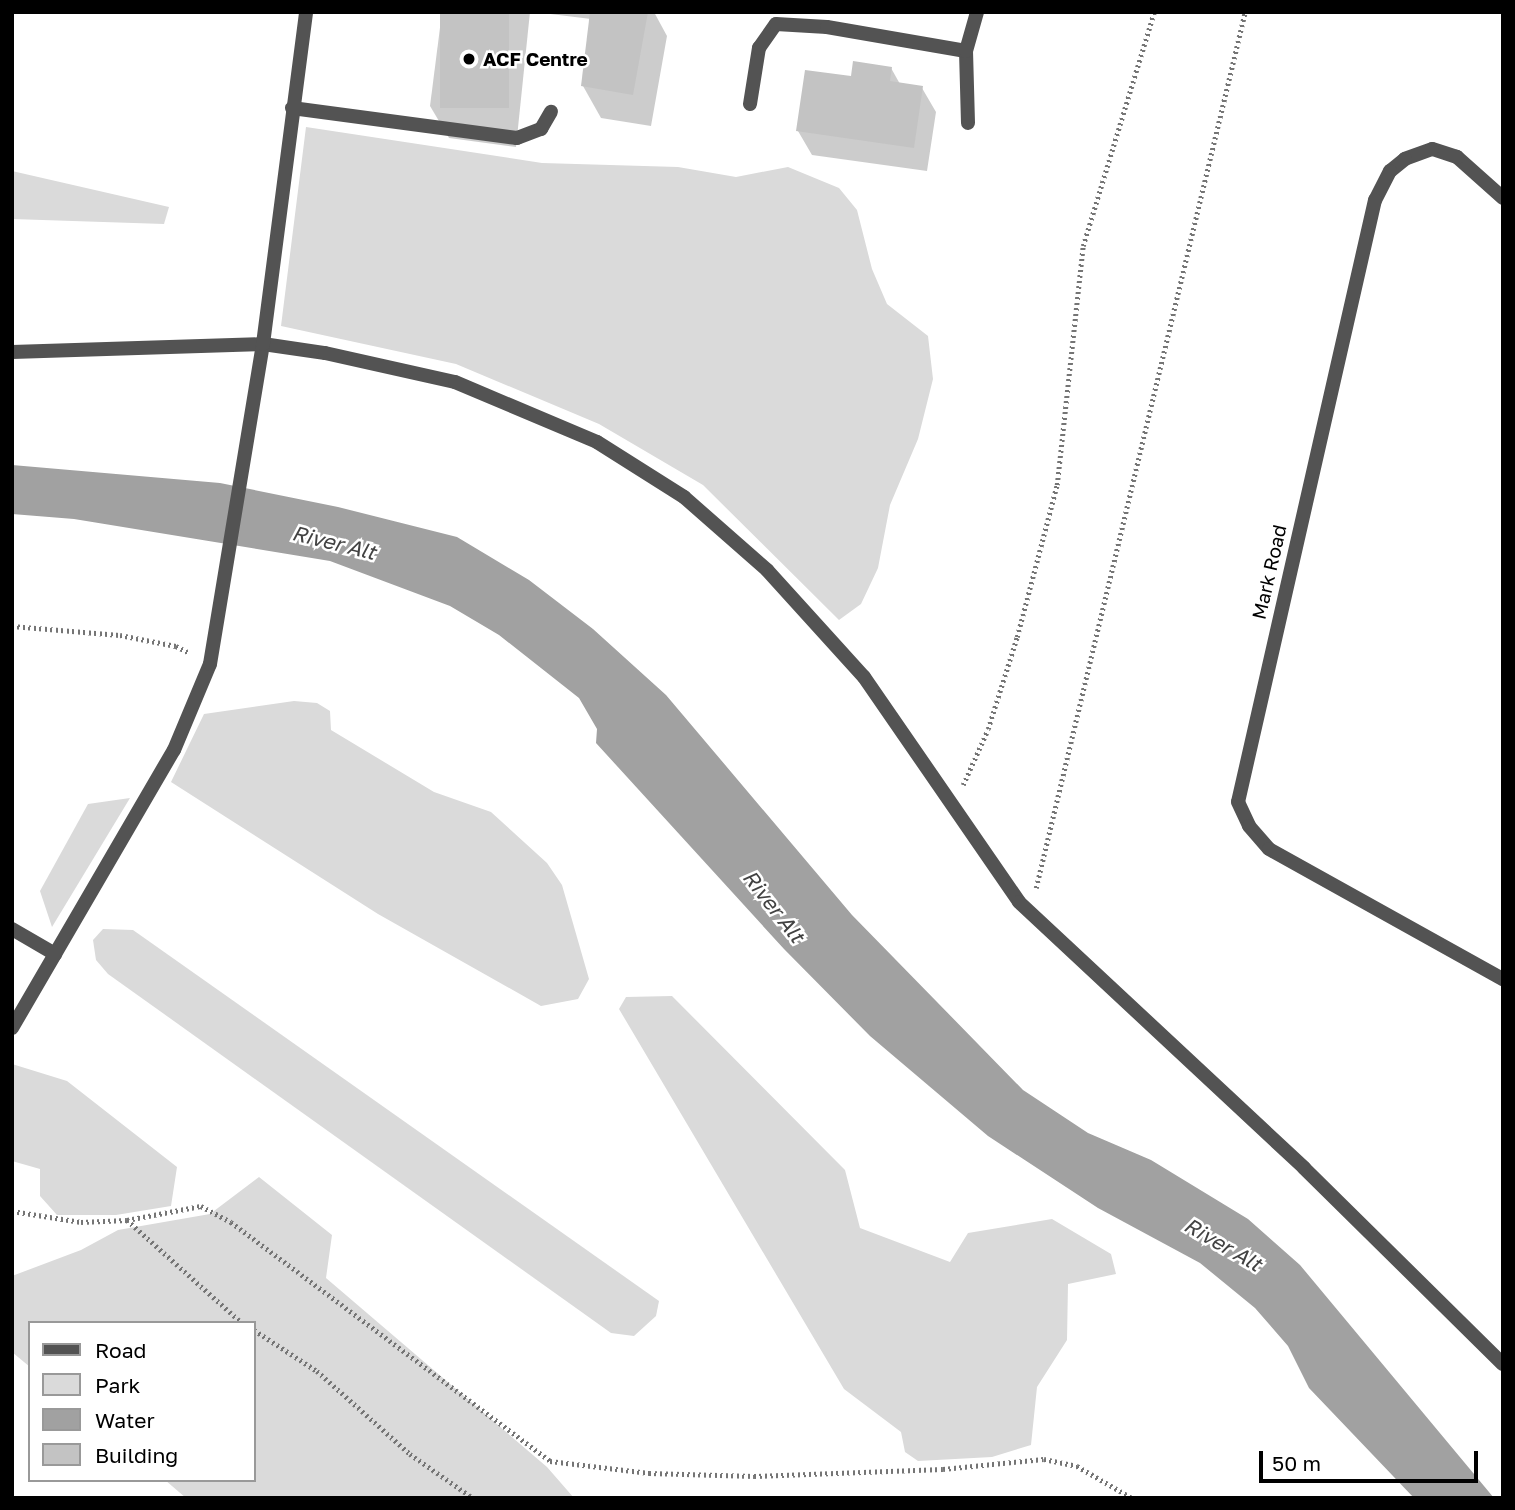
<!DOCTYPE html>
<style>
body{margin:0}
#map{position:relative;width:1515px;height:1510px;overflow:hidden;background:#fff;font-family:"Golos Text",sans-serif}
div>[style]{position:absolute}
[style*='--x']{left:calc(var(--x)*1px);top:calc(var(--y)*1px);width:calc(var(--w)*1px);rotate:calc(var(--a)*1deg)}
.green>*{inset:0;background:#dadada}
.water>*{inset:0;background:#a1a1a1}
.shadow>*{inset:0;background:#0003}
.building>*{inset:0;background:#c3c3c3;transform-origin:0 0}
.path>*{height:4.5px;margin-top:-2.25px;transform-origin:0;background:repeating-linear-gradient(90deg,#757575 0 2px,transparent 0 5.5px)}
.lane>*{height:14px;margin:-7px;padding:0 7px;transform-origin:7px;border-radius:7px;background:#535353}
.street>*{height:14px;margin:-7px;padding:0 7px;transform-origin:7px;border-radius:7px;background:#535353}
.dots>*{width:19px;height:19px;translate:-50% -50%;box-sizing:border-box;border:4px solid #fff;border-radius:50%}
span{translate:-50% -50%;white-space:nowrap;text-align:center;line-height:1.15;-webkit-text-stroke:5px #fff;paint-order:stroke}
.poi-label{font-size:19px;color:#000;font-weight:700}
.left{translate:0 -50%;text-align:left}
.street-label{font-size:19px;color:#000}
.water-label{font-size:21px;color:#424242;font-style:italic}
.frame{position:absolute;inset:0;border:14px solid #000;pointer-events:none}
.legend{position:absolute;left:28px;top:1321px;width:228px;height:161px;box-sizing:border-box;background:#fff;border:2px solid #999;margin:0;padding:9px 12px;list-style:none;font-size:21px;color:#000}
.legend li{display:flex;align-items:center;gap:14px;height:35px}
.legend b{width:35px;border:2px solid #999}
.scale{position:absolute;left:1259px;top:1451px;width:219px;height:32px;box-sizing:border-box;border:4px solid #000;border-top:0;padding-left:9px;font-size:21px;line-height:24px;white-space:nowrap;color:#000;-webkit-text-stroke:5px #fff;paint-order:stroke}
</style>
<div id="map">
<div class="green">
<i style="clip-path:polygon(306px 127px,542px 163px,678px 167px,736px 177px,788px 167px,839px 188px,857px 210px,872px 269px,887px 304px,928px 336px,933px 379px,918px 439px,890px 505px,878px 568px,861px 604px,839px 620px,703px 485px,599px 424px,456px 364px,281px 326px)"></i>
<i style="clip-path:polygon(12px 171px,169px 207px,164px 224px,12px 219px)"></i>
<i style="clip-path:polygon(294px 701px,317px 703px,330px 711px,331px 730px,434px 792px,491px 812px,547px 863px,562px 885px,589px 979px,578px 999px,541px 1006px,378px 914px,171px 782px,204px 714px)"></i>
<i style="clip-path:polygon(130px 798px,52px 927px,40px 891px,88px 804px)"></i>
<i style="clip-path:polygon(103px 929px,133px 930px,659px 1301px,656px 1316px,634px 1336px,611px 1333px,108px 974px,96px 960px,93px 940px)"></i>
<i style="clip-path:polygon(672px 996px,845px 1170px,860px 1228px,950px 1262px,968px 1233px,1052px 1219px,1111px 1254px,1116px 1274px,1068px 1284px,1067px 1340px,1037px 1387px,1031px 1445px,992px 1457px,918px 1461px,905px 1452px,901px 1432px,844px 1389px,619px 1009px,626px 997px)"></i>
<i style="clip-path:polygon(12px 1064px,67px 1081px,177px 1167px,171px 1206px,116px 1215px,57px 1215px,40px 1196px,40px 1169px,12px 1161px)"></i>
<i style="clip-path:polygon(259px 1177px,332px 1235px,326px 1278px,547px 1467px,574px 1498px,186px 1498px,165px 1480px,254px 1480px,254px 1323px,30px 1323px,30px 1367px,12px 1352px,12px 1276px,81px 1250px,118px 1230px,210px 1214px)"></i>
</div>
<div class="water">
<i style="clip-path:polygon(12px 465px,220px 483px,338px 507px,457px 537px,529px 580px,593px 629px,666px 695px,852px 915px,1023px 1090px,1088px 1133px,1151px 1160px,1248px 1219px,1300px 1265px,1494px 1498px,1414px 1498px,1309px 1388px,1288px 1346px,1255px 1308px,1200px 1263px,1098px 1208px,988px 1136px,870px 1036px,784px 949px,596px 743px,597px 729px,579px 698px,499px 635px,450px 606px,330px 561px,74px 519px,12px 514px)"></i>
</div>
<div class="shadow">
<i style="clip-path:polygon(442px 12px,530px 12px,516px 147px,449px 138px,430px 106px)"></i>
<i style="clip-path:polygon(534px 12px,654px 12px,667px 36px,651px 126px,601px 118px,583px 86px,591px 19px)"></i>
<i style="clip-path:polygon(891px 68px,900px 84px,922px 88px,936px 112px,927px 171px,812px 155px,798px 131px,853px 78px)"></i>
</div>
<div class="building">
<i style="left:440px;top:12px;width:69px;height:96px"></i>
<i style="clip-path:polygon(590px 12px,648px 12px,633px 95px,581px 86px)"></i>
<i style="clip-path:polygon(853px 61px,892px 67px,890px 81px,923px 86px,914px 148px,796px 131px,805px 70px,851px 76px)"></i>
</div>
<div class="path">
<i style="--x:12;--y:626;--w:108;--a:4.8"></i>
<i style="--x:120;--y:635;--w:57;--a:11.1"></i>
<i style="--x:176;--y:646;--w:16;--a:27"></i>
<i style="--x:963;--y:785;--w:61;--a:-65.9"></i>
<i style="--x:988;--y:729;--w:96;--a:-72.5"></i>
<i style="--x:1017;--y:637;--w:157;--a:-75.3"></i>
<i style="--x:1057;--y:485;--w:240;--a:-83.8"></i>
<i style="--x:1083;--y:246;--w:245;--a:-73.1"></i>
<i style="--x:1036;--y:888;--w:901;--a:-76.58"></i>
<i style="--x:12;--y:1211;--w:70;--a:9.1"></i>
<i style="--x:81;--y:1222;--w:46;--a:-2.5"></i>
<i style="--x:127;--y:1220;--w:154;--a:41.8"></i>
<i style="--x:127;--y:1220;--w:75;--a:-10.7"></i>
<i style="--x:201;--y:1206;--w:34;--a:28"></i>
<i style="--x:231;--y:1222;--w:399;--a:36.8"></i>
<i style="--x:550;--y:1461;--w:100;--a:6.9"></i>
<i style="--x:649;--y:1473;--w:105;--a:1.6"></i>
<i style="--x:754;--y:1476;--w:189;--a:-2.1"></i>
<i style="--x:943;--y:1469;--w:101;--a:-5.7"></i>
<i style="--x:1044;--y:1459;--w:34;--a:12"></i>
<i style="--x:1077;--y:1466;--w:64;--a:30.2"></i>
<i style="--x:254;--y:1330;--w:75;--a:33.1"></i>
<i style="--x:317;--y:1371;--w:125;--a:41.7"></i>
<i style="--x:410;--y:1454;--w:77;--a:34.9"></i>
</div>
<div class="lane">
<i style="--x:966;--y:51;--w:72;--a:88.4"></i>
<i style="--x:750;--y:104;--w:57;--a:-80.9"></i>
<i style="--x:759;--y:48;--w:29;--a:-55"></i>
<i style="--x:776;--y:24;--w:51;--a:3.4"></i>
<i style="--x:827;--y:27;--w:141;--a:9.8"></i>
<i style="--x:966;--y:51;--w:41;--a:-74.2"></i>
<i style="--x:292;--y:108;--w:227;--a:7.6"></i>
<i style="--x:517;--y:138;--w:26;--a:-21"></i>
<i style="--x:541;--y:129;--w:20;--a:-60"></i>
<i style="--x:12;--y:352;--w:251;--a:-1.8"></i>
<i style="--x:263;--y:344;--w:63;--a:8.3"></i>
<i style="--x:325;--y:353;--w:133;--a:12.6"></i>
<i style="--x:455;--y:382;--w:154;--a:22.9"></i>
<i style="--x:597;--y:442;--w:103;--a:32.3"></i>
<i style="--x:684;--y:497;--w:111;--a:41.3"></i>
<i style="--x:767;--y:570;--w:144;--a:47.8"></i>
<i style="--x:864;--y:677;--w:273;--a:55.4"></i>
<i style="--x:12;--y:929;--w:50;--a:30.2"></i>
<i style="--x:12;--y:1028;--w:322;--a:-59.8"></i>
<i style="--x:174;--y:750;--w:93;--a:-67.3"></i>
<i style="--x:210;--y:664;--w:324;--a:-80.6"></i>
<i style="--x:263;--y:344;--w:335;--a:-82.6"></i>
</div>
<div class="street">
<i style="--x:1503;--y:198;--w:62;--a:-138.3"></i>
<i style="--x:1457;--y:157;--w:26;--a:-162"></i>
<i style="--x:1432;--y:149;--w:29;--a:160"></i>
<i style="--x:1405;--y:159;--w:19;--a:141"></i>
<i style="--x:1390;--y:171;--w:33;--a:117"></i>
<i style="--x:1375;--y:200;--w:617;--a:102.82"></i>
<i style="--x:1238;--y:802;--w:26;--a:65"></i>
<i style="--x:1249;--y:826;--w:30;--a:49"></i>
<i style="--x:1269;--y:849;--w:268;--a:29.1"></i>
<i style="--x:1019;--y:902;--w:390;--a:43"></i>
<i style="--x:1304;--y:1168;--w:279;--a:44.6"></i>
</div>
<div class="dots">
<i style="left:469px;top:59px;background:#000"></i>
</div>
<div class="poi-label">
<span class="left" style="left:483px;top:59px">ACF Centre</span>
</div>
<div class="street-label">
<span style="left:1269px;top:572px;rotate:-77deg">Mark Road</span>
</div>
<div class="water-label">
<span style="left:334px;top:542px;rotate:14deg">River Alt</span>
<span style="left:774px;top:906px;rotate:52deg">River Alt</span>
<span style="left:1223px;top:1244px;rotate:30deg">River Alt</span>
</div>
<div class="frame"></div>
<ul class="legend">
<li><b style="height:9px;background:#535353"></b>Road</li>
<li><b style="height:19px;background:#dadada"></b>Park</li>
<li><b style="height:19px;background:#a1a1a1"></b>Water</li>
<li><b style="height:19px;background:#c3c3c3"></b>Building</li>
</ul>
<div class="scale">50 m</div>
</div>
